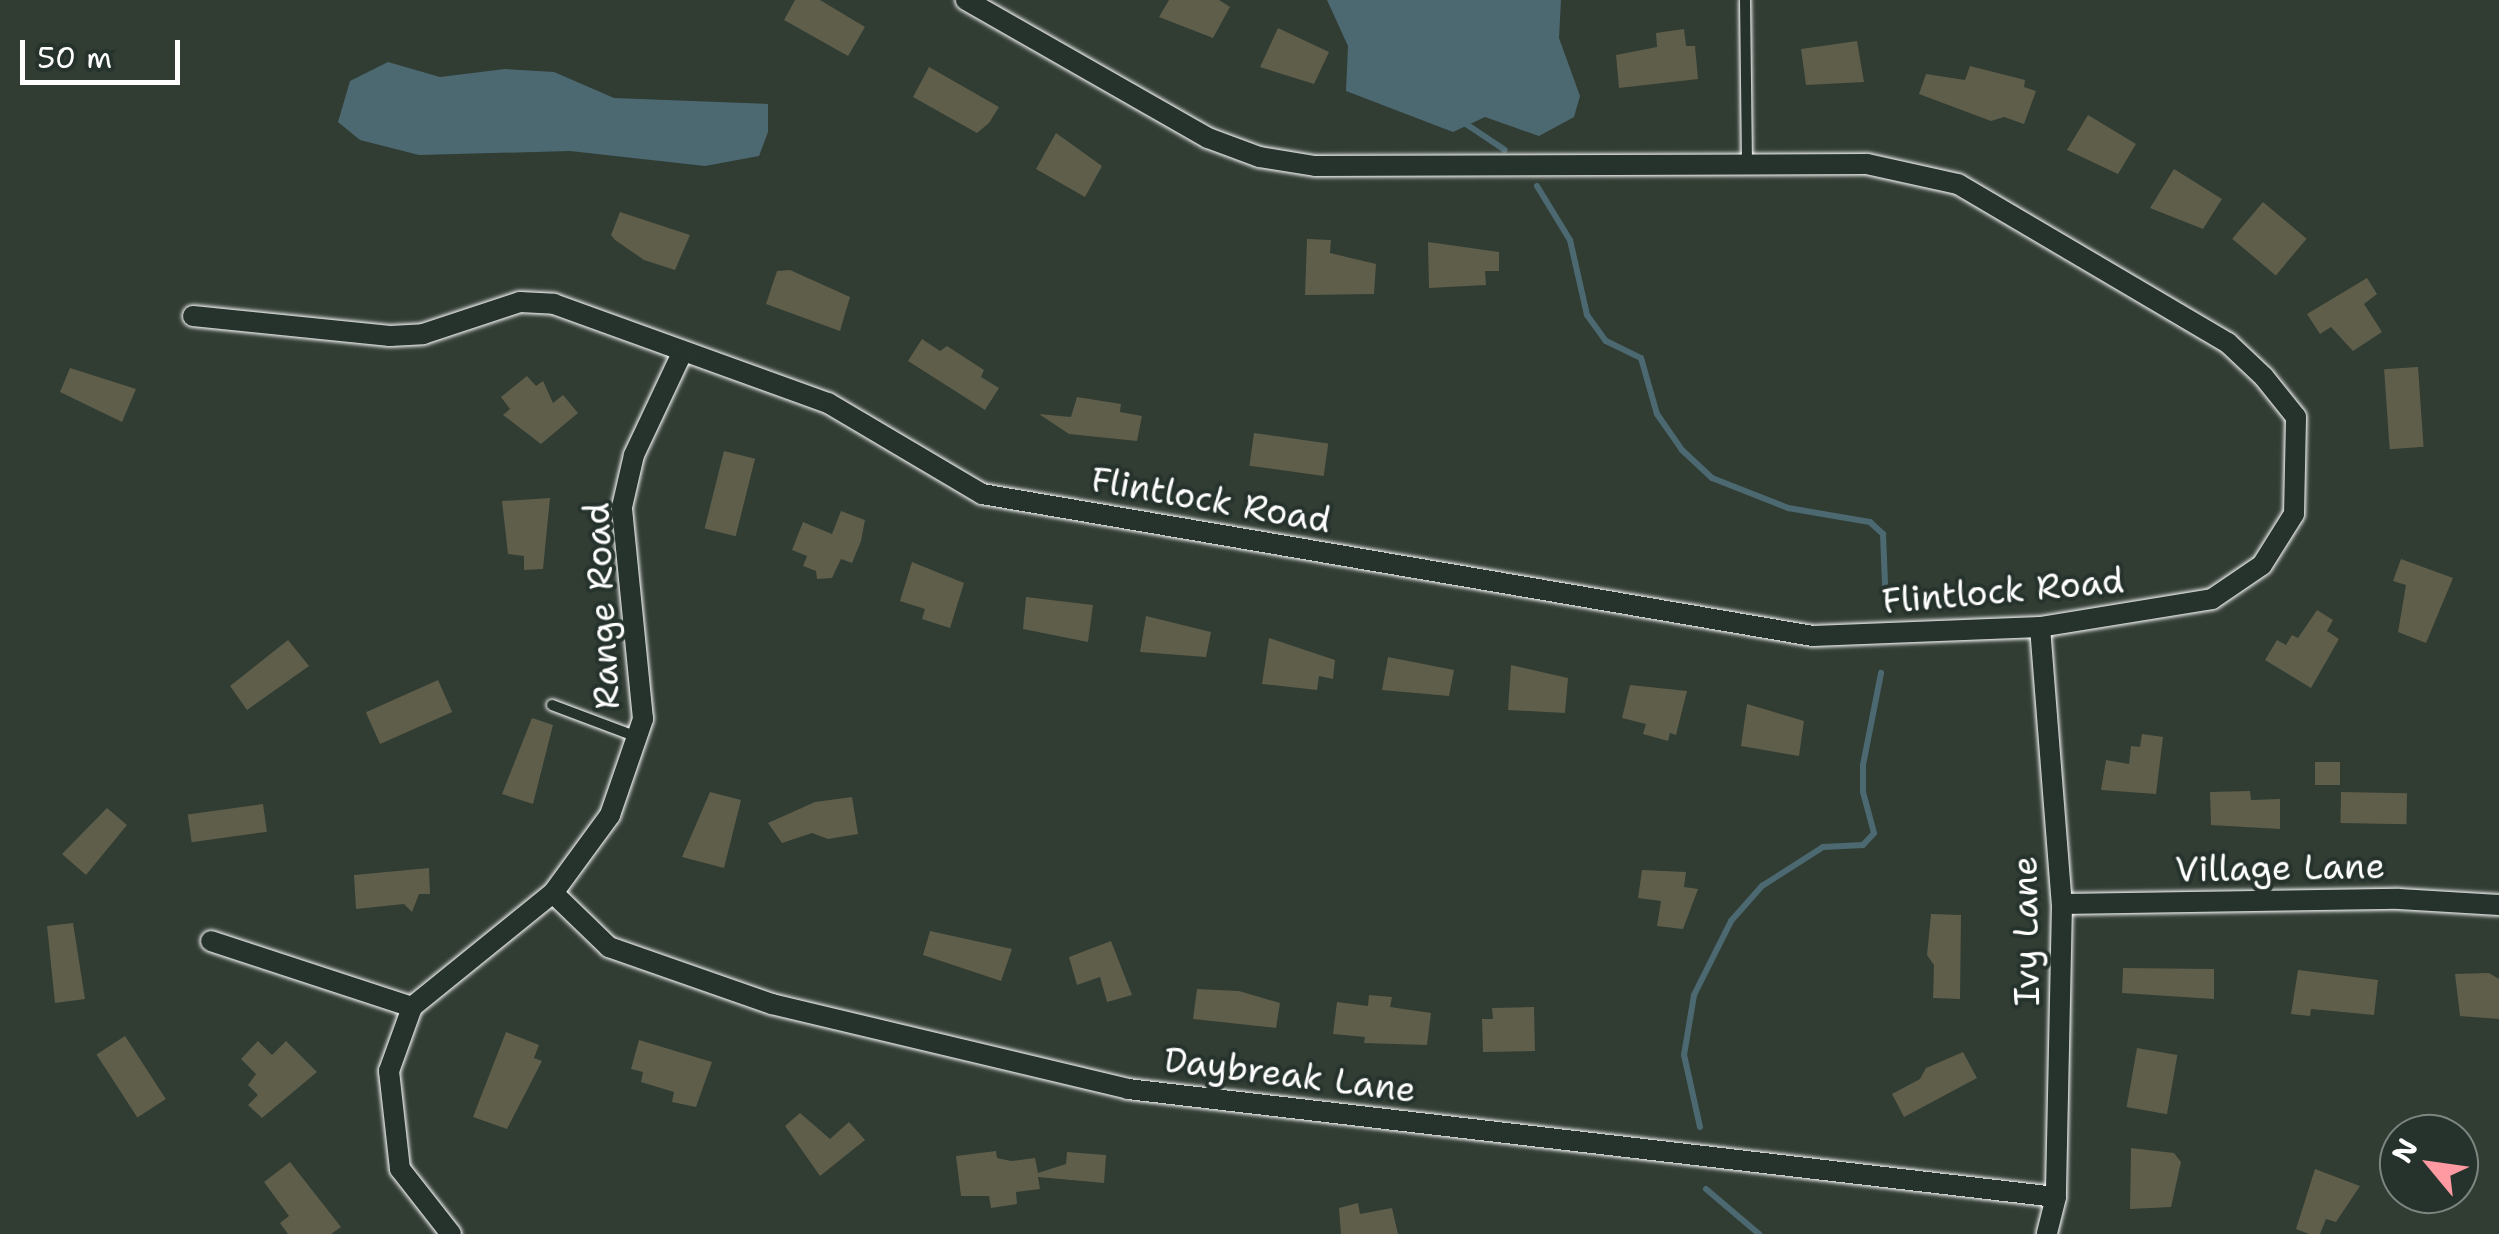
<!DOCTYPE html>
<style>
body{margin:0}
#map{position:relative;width:2499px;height:1234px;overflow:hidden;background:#313c33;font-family:"Shantell Sans",sans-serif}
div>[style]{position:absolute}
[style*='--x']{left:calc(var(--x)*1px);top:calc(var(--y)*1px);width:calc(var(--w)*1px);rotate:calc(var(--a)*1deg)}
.water>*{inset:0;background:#4c6972}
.stream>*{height:6px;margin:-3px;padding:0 3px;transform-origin:3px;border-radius:3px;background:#4c6972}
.building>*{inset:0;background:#5f5e4a;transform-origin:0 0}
.roads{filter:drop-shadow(0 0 2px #fff) drop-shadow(0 0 2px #fff)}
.lane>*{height:10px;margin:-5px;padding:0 5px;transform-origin:5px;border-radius:5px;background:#26332d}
.street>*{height:20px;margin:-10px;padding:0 10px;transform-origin:10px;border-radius:10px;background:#26332d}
span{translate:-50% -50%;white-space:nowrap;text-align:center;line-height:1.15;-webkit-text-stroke:8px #26332d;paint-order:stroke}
.street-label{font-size:35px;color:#fff}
.north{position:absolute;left:2379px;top:1114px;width:100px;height:100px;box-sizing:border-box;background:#26332d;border:2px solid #7d8581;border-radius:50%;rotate:299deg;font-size:28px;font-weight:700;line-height:40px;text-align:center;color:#fff}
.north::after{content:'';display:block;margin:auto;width:35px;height:45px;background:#ff9aa2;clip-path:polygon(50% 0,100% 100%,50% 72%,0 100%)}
.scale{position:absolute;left:20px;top:40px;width:160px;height:45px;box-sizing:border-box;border:5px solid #fff;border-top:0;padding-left:12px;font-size:30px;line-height:35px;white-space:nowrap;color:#fff;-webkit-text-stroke:8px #26332d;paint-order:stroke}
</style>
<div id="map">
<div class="water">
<i style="clip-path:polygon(1327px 0,1561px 0,1559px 38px,1580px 96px,1574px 117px,1539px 136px,1485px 117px,1453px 132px,1346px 91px,1348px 46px)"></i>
<i style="clip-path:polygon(388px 62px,440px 77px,505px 69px,554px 72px,614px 98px,768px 104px,768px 132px,759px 156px,705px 166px,570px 151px,419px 155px,360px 140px,338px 122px,350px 81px)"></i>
</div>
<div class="stream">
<i style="--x:1463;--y:122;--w:50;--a:33.7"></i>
<i style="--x:1537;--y:186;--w:63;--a:58.6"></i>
<i style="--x:1570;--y:240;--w:77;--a:77.2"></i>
<i style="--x:1587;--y:315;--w:32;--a:54"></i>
<i style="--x:1606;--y:341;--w:39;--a:26"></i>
<i style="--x:1641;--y:358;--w:58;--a:74.1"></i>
<i style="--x:1657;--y:414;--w:44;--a:55.2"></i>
<i style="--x:1682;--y:450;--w:41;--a:43"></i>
<i style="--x:1712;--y:478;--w:82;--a:21.5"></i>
<i style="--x:1788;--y:508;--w:83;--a:9.7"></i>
<i style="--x:1870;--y:522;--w:18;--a:43"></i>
<i style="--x:1883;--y:534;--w:76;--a:87.7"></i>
<i style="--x:1700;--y:1127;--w:74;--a:-102.5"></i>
<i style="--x:1684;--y:1055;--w:61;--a:-80.5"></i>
<i style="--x:1694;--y:995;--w:83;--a:-63.4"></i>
<i style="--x:1731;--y:921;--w:47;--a:-48.5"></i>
<i style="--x:1762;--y:886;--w:72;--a:-32.6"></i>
<i style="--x:1823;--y:847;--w:40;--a:-2.9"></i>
<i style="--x:1863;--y:845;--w:16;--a:-47"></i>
<i style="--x:1874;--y:833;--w:42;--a:-105"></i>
<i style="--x:1863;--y:792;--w:27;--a:-90"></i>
<i style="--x:1863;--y:765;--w:94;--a:-78.9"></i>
<i style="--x:1706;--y:1189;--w:70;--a:40.3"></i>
</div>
<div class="building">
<i style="clip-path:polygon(795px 0,820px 0,865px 27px,848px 56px,784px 20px)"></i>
<i style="clip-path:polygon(1169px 0,1219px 0,1230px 7px,1213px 38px,1159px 17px)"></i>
<i style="clip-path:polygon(1278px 28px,1329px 52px,1314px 84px,1260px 67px)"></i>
<i style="clip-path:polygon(1684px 29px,1686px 46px,1695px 46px,1698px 79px,1619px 88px,1616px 55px,1657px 47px,1656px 33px)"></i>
<i style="clip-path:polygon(1857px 41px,1864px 82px,1806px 85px,1801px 49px)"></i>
<i style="clip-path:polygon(1970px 66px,2025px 80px,2024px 87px,2036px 91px,2024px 124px,2004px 117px,1991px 121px,1919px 94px,1926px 74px,1965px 80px)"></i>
<i style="clip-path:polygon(929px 67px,999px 107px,989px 123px,977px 133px,913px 97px)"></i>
<i style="clip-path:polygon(2088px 115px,2136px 144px,2118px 174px,2067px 150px)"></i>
<i style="clip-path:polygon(1056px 133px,1102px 166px,1085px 197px,1036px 169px)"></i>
<i style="clip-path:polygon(2174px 169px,2222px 199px,2203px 229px,2150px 208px)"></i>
<i style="left:2263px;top:202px;width:57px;height:48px;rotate:40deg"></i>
<i style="clip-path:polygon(620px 212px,690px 235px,675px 270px,644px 260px,615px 240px,611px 235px)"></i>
<i style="clip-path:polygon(1307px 239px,1331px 240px,1330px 253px,1376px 264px,1374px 294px,1305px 295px)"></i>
<i style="clip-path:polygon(1428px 242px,1499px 252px,1499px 271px,1485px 271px,1486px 285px,1429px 288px)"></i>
<i style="clip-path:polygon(790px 270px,850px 297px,840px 331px,766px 304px,777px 271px)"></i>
<i style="clip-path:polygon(2367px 278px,2377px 294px,2364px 304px,2382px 332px,2353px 351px,2331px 327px,2320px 334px,2307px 314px)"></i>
<i style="clip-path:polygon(922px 339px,940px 351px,947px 346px,984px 370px,981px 377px,999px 388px,985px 410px,908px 361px)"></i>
<i style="left:2418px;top:367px;width:80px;height:34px;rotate:86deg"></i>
<i style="clip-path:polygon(70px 368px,136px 389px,122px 422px,60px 392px)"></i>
<i style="clip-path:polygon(527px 376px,536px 386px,543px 381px,553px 403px,563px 395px,578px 413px,541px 444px,503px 415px,510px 409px,501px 397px)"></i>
<i style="clip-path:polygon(1077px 397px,1121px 404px,1120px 412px,1142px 416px,1137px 441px,1069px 434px,1039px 414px,1071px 417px)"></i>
<i style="left:1254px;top:433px;width:75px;height:33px;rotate:8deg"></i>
<i style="left:724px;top:451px;width:32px;height:80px;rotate:14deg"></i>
<i style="clip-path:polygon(550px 498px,543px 569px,524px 570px,524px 556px,508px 554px,502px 501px)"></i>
<i style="clip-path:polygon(841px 511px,865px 520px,861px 541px,852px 563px,841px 559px,832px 578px,817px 579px,816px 571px,803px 566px,807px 556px,792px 550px,803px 522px,832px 534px)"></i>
<i style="clip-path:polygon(2401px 559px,2453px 578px,2426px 643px,2398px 632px,2406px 585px,2393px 581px)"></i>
<i style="clip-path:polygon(912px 562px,964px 583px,950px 628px,922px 619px,925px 609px,900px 601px)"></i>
<i style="clip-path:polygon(1026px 597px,1093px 605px,1088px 642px,1023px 629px)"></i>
<i style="clip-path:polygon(2317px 610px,2333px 620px,2327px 631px,2339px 639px,2311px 688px,2265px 660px,2277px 640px,2286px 645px,2292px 635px,2298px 638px)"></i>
<i style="clip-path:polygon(1146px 616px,1211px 632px,1206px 657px,1140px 652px)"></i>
<i style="clip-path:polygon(1269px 638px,1335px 660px,1333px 679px,1319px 676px,1317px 690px,1262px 684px)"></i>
<i style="clip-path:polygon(288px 640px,309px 666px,247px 710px,230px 686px)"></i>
<i style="clip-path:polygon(1388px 657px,1454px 670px,1449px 696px,1382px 690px)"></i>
<i style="clip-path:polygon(1511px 665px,1568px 678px,1565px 713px,1508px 710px)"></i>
<i style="left:438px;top:680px;width:35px;height:79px;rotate:66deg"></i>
<i style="clip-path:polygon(1630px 685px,1687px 691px,1676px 735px,1670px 733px,1668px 741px,1643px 734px,1646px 724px,1622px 718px)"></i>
<i style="clip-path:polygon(1747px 704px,1804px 721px,1799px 756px,1741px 746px)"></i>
<i style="clip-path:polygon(532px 718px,553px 725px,533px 804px,502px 794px)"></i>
<i style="clip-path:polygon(2142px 734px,2163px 737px,2156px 794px,2101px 790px,2106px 760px,2129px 764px,2131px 746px,2140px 747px)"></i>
<i style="left:2315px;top:762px;width:25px;height:23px"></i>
<i style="clip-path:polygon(2250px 791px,2251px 800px,2280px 799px,2280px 829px,2211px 825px,2210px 792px)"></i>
<i style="clip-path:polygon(710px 792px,741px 800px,724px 868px,682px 857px)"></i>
<i style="left:2341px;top:792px;width:66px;height:31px;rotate:1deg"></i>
<i style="clip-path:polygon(852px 797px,858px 834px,828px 839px,812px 833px,782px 843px,768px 823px,815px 802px)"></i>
<i style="left:263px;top:804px;width:28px;height:76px;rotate:82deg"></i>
<i style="clip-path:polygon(107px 808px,127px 825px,86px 875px,62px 854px)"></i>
<i style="clip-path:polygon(429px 868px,430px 894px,419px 894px,412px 912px,404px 904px,356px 909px,354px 875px)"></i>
<i style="clip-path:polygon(1642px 870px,1686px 872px,1684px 887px,1698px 889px,1683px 929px,1657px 926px,1661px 901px,1638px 898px)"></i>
<i style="clip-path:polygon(1931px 914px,1961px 915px,1960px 999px,1933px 998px,1934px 965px,1927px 955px)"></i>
<i style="clip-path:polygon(73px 923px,85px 999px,55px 1003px,47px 926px)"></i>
<i style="clip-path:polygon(930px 931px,1012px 949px,1001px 981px,923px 955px)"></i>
<i style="clip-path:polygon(1111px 941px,1132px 995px,1107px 1002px,1100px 977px,1077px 985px,1069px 957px)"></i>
<i style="clip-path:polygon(2123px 968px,2214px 969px,2214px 999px,2122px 993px)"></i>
<i style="clip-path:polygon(2298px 970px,2378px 980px,2374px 1015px,2311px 1009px,2310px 1016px,2291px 1014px)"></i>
<i style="clip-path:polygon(2489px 973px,2499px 979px,2499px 1019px,2460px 1016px,2455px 974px)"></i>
<i style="clip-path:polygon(1197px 989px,1239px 991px,1280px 1003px,1276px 1028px,1193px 1019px)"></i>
<i style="clip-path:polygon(1369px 995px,1392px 997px,1390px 1007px,1431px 1013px,1427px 1045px,1364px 1043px,1365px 1037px,1333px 1034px,1337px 1002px,1368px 1006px)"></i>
<i style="clip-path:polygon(1534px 1007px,1535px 1051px,1483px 1052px,1482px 1019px,1493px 1019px,1492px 1008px)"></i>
<i style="clip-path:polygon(506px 1032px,539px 1045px,534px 1058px,542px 1061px,507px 1129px,473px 1117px)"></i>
<i style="left:125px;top:1036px;width:75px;height:34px;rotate:57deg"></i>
<i style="clip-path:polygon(639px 1040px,712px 1062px,696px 1107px,672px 1102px,674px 1092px,641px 1082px,643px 1072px,631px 1069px)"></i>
<i style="clip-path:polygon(258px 1041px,272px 1055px,286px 1041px,317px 1072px,262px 1118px,248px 1105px,258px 1095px,248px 1085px,256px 1074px,241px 1059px)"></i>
<i style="left:2137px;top:1048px;width:41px;height:60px;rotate:10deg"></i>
<i style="clip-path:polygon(1963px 1052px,1977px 1078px,1904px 1117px,1892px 1094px,1920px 1079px,1926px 1068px)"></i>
<i style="clip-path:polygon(800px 1113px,830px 1139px,849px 1122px,865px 1140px,820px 1176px,785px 1126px)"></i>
<i style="clip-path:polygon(2131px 1148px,2174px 1153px,2181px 1162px,2171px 1207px,2130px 1209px)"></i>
<i style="clip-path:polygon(996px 1151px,997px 1158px,1011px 1161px,1035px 1158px,1038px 1173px,1066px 1164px,1067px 1152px,1106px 1155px,1104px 1183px,1038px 1177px,1040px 1189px,1016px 1192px,1017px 1204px,991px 1208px,989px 1196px,961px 1196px,956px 1156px)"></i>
<i style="clip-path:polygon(290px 1162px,341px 1227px,331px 1234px,288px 1234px,280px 1223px,289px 1216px,264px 1182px)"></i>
<i style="clip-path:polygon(2315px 1169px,2360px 1186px,2336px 1222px,2326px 1219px,2320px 1234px,2309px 1234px,2296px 1229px)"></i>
<i style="clip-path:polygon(1358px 1203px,1360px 1214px,1392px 1208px,1398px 1234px,1341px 1234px,1339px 1208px)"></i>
</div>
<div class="roads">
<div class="lane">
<i style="--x:1745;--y:0;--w:164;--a:89.3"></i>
<i style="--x:552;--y:705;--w:91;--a:20.6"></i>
</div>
<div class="street">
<i style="--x:193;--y:316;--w:198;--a:5.8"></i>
<i style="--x:390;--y:336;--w:33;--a:-3"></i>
<i style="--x:423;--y:334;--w:102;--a:-18.3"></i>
<i style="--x:520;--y:302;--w:34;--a:3"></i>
<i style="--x:554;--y:304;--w:291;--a:19.9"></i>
<i style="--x:828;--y:403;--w:179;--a:30.6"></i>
<i style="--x:982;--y:494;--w:843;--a:9.7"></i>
<i style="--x:1813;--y:636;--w:227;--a:-2.3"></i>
<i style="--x:2040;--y:627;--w:174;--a:-9.2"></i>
<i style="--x:2212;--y:599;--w:60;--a:-34.2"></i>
<i style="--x:2262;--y:565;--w:60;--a:-57.9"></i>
<i style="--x:2294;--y:514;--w:97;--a:-88.8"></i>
<i style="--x:2296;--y:417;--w:51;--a:-128.7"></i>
<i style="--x:2264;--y:377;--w:50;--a:-136.6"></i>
<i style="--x:2228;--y:343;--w:313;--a:-149.5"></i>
<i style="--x:1958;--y:184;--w:93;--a:-167.6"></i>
<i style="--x:1867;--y:164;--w:552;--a:179.79"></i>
<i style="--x:1315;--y:166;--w:57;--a:-170.9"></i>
<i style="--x:1259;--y:157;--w:54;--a:-159.6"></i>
<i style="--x:1208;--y:138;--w:279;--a:-150.3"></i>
<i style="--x:2040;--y:627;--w:278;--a:85.5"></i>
<i style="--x:2062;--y:904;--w:293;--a:91.2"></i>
<i style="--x:2056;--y:1197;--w:38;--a:104"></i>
<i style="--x:553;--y:893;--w:78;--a:44"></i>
<i style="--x:609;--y:947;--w:173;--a:19.3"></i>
<i style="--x:772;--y:1004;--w:366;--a:13.4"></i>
<i style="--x:1128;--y:1089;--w:934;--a:6.64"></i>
<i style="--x:2062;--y:904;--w:337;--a:-0.9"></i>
<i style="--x:2399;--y:899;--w:100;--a:3.4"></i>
<i style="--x:211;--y:941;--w:212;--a:18.2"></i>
<i style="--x:451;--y:1234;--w:83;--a:-128.1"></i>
<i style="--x:400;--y:1169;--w:99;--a:-96.4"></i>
<i style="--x:389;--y:1071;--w:68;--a:-70.2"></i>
<i style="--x:412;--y:1007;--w:181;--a:-39"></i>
<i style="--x:553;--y:893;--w:97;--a:-53.8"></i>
<i style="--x:610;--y:815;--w:102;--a:-71"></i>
<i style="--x:643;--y:719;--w:213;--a:-95.7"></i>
<i style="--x:622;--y:507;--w:53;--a:-77"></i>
<i style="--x:634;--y:455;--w:113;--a:-64.8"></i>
</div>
</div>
<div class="street-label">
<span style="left:1211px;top:500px;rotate:10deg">Flintlock Road</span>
<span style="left:2003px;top:591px;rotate:-5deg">Flintlock Road</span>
<span style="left:602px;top:606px;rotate:-93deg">Range Road</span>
<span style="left:2280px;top:868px;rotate:-1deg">Village Lane</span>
<span style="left:2026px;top:931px;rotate:-91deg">Ivy Lane</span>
<span style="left:1290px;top:1075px;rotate:7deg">Daybreak Lane</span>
</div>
<div class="north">N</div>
<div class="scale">50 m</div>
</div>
